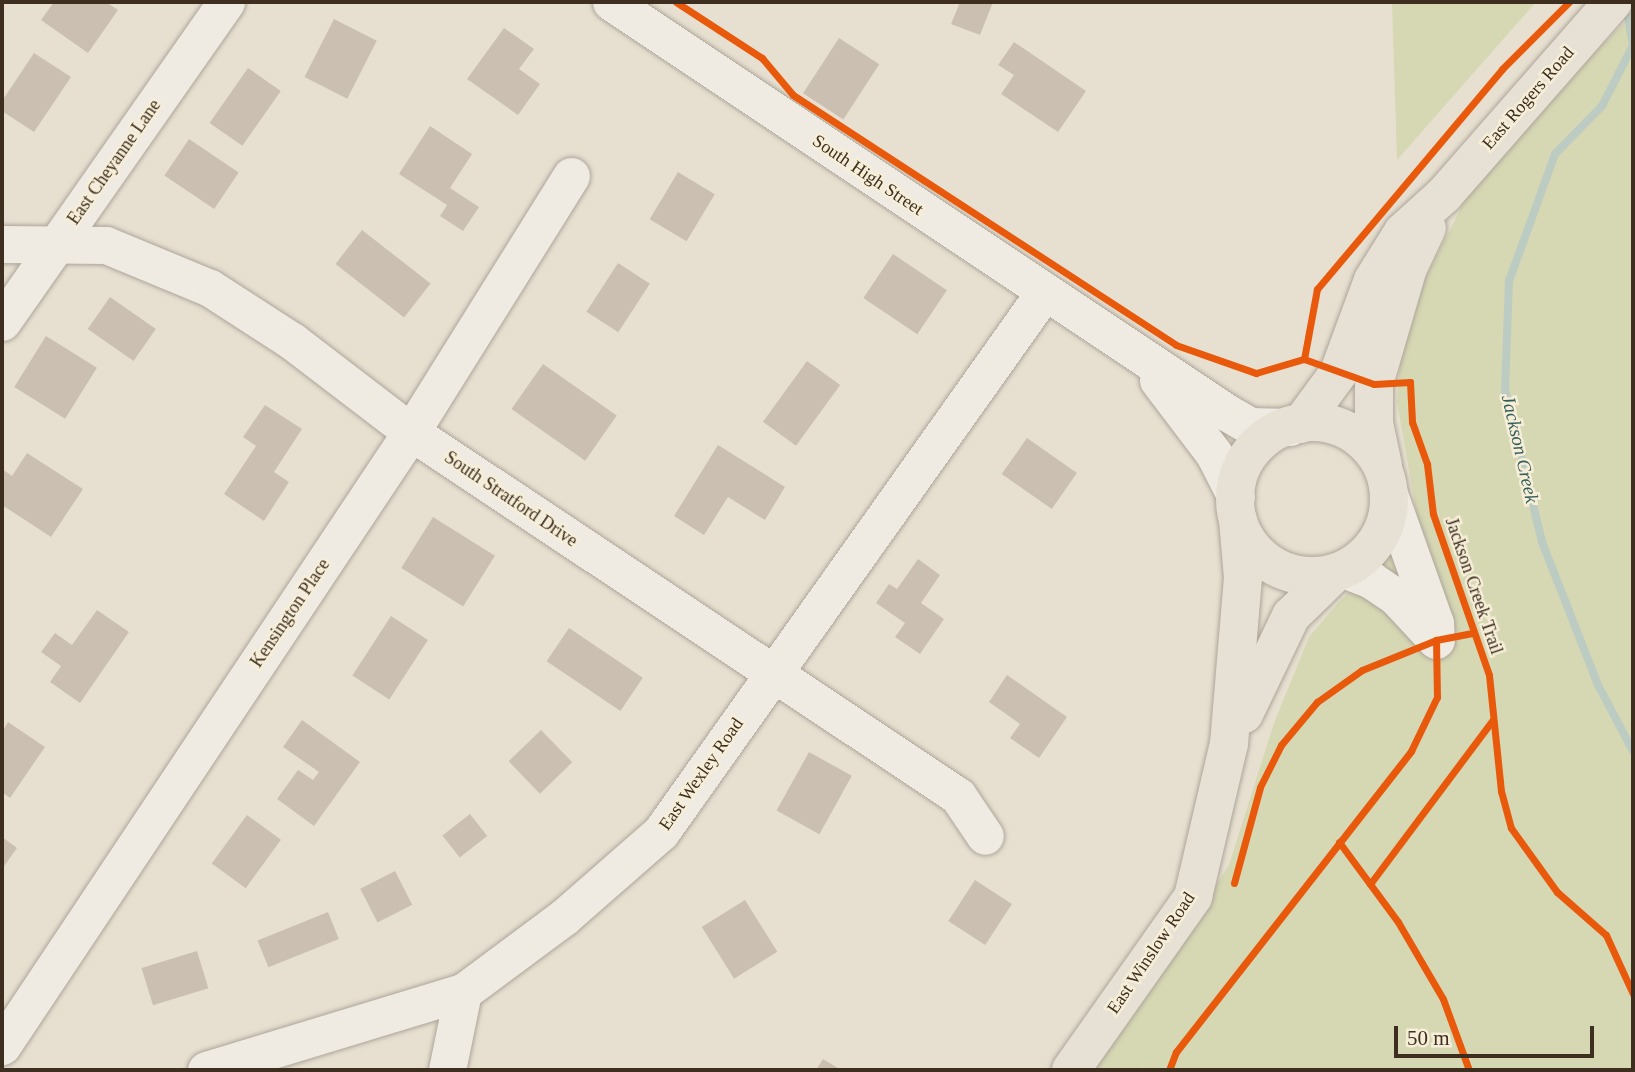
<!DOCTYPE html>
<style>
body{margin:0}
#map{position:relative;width:1635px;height:1072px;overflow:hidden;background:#e7e0d1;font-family:Georgia,serif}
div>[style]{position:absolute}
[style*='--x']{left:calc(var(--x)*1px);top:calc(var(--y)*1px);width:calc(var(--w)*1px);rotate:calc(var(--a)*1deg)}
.green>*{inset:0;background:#d6d7b3}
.stream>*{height:8px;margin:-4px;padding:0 4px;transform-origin:4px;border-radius:4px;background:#bcccc2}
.building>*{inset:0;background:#cbbfb2;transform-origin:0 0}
.path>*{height:4.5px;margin-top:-2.25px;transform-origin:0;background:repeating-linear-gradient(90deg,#c8c2b9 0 5px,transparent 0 8.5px)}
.roads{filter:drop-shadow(0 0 2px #ada599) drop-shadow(0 0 2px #ada599)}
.minor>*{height:37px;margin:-18.5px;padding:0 18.5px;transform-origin:18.5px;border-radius:18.5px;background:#efebe3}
.major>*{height:38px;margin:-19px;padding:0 19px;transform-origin:19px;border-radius:19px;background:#e6e1d4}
.major>.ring{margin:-19px;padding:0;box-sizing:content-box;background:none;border:38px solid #e6e1d4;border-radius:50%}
.cycleway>*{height:7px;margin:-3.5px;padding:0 3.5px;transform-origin:3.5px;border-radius:3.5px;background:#e8590c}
span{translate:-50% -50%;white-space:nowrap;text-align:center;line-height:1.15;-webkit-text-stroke:5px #f7eed8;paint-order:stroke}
.street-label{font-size:18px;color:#3d2e20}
.water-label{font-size:19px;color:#2f5d5a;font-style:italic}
.frame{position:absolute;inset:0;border:4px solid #3d2e20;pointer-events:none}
.scale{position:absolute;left:1394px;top:1026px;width:200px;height:32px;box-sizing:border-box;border:4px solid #3d2e20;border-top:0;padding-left:9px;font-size:21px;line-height:24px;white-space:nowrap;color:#3d2e20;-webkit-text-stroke:5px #f7eed8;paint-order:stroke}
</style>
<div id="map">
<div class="green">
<i style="clip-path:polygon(1392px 2px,1536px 2px,1397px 160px)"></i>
<i style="clip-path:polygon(1633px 14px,1633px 1070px,1094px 1070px,1229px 865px,1274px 723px,1309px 637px,1338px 603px,1419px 527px,1397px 402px,1403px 322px,1484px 163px)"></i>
</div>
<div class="stream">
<i style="--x:1621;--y:11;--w:9;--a:41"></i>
<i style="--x:1628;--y:17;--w:28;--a:80"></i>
<i style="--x:1633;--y:45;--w:68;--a:116.9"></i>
<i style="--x:1602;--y:106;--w:67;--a:134.4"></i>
<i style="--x:1555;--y:154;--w:135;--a:109.9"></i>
<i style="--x:1509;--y:281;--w:109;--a:92.1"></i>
<i style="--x:1505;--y:390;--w:156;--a:76.3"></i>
<i style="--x:1542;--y:542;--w:154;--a:68.6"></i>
<i style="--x:1598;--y:685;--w:75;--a:62.1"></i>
</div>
<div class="building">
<i style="clip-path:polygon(54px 2px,106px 2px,118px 10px,88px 53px,41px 20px)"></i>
<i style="clip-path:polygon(960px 2px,993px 2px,980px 35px,951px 24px)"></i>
<i style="left:334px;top:19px;width:48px;height:65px;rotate:27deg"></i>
<i style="clip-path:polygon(504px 28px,534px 49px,519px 69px,540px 84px,518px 115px,467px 79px)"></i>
<i style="left:839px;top:38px;width:48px;height:66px;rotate:33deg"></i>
<i style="clip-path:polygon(1014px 42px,1086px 91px,1058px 132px,1001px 94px,1014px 75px,998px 65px)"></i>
<i style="clip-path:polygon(34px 53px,71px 77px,34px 132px,2px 111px,2px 101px)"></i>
<i style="left:248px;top:68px;width:40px;height:67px;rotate:35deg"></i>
<i style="clip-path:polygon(430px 126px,472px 154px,450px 188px,479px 207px,463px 231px,440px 216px,447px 205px,399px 174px)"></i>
<i style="left:189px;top:139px;width:60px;height:44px;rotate:34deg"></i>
<i style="left:678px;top:172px;width:43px;height:55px;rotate:31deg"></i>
<i style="left:362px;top:230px;width:87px;height:43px;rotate:38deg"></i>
<i style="left:893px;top:254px;width:65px;height:53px;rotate:34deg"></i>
<i style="left:618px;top:263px;width:38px;height:58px;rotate:33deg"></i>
<i style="left:110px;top:297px;width:56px;height:39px;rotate:35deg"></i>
<i style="left:46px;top:336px;width:60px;height:60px;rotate:32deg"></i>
<i style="left:807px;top:361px;width:41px;height:75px;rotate:36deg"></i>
<i style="left:543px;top:364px;width:90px;height:55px;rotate:35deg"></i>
<i style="clip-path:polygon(265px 405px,302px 429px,274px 472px,289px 482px,264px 521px,224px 494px,256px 446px,243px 437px)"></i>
<i style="left:1027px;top:438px;width:61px;height:44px;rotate:35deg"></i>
<i style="clip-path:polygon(718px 445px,785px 487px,765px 520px,728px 497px,704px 535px,674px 516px)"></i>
<i style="clip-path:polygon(27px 453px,83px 489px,51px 537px,2px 505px,2px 469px,12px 476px)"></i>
<i style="left:433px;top:517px;width:73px;height:60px;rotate:32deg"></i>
<i style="clip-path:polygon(918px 559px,940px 575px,921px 603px,944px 619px,920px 654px,895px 637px,905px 623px,876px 603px,889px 584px,897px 589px)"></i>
<i style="clip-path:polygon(97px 610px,129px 632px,80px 703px,50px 682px,61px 666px,41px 652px,55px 633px,72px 645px)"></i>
<i style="left:391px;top:616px;width:44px;height:71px;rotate:33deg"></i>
<i style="left:569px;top:628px;width:89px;height:40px;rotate:34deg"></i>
<i style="clip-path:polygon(1007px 675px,1067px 717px,1039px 758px,1010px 738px,1020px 724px,989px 702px)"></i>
<i style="clip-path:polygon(302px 720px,360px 762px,314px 826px,277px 799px,298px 770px,313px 780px,319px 772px,283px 747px)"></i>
<i style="clip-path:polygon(8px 722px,45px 747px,10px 798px,2px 792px,2px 732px)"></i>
<i style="left:541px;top:730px;width:45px;height:45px;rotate:46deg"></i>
<i style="left:809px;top:752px;width:49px;height:67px;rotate:29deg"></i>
<i style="left:470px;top:814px;width:28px;height:35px;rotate:52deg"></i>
<i style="left:247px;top:815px;width:42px;height:60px;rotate:36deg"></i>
<i style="clip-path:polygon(2px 837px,17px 848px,2px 869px)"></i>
<i style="left:395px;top:871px;width:38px;height:39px;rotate:63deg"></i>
<i style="left:975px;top:880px;width:44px;height:49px;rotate:33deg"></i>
<i style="left:745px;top:900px;width:61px;height:51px;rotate:58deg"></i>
<i style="left:328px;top:912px;width:29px;height:76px;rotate:68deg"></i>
<i style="left:197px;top:951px;width:39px;height:58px;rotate:73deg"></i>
<i style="clip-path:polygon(823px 1059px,841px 1070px,816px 1070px)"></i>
</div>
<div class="path">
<i style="--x:1136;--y:1069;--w:2;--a:27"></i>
</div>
<div class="roads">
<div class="minor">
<i style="--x:611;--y:2;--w:739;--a:33.69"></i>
<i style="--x:1226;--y:412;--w:28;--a:30"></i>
<i style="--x:1250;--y:426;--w:40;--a:1.4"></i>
<i style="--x:2;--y:244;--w:104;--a:0.6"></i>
<i style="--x:106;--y:245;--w:113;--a:22.5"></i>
<i style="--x:210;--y:288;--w:98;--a:32.9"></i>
<i style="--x:292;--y:341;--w:150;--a:37.4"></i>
<i style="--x:411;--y:432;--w:657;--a:33.64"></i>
<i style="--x:958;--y:796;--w:48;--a:56"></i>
<i style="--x:2;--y:322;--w:391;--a:-55"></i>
<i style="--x:1158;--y:380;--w:93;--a:52.9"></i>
<i style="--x:1214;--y:454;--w:48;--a:62.9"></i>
<i style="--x:1389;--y:494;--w:137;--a:70.4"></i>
<i style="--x:1435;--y:623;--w:17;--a:87"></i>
<i style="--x:1343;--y:569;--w:30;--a:21"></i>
<i style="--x:1371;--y:580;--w:30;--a:34"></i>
<i style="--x:1396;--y:597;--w:57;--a:47.1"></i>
<i style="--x:2;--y:1046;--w:738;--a:-56.33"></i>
<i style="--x:411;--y:432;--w:302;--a:-58"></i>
<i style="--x:206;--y:1070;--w:269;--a:-16.9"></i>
<i style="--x:463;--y:992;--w:126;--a:-36.6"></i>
<i style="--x:564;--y:917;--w:129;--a:-41.2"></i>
<i style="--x:661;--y:832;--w:663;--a:-54.63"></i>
<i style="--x:447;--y:1070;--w:80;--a:-78.4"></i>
</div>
<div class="major">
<i class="ring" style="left:1235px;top:422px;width:116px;height:116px"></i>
<i style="--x:1301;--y:424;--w:64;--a:-53.8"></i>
<i style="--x:1339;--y:372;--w:98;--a:-69.7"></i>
<i style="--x:1373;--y:280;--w:57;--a:-58"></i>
<i style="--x:1403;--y:232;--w:55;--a:-42.1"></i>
<i style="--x:1444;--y:195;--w:257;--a:-48.8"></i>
<i style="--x:1383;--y:466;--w:44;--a:-101.8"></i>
<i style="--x:1374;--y:423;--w:39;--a:-90"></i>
<i style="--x:1374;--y:384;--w:121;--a:-73.7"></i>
<i style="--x:1408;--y:268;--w:44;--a:-64.6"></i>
<i style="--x:1244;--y:714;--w:109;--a:-64.4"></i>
<i style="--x:1291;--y:616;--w:62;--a:-44.3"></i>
<i style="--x:1071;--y:1070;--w:212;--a:-54.8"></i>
<i style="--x:1193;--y:897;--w:157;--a:-76.8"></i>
<i style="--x:1229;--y:744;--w:167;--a:-85.2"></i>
<i style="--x:1243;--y:578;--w:58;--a:-94.9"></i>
</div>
</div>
<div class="cycleway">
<i style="--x:676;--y:2;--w:103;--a:33.1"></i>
<i style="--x:762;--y:58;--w:48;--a:50"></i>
<i style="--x:793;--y:95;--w:457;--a:33.1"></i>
<i style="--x:1176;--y:345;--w:85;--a:19.3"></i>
<i style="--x:1256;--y:373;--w:50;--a:-16.3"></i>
<i style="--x:1304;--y:359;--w:74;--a:19.7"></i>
<i style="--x:1374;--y:384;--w:36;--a:-3"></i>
<i style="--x:1410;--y:382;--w:40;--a:87.1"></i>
<i style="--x:1412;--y:422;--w:45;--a:70.3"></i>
<i style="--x:1427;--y:464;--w:50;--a:83.2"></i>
<i style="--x:1433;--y:514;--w:170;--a:70.8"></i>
<i style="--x:1489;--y:675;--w:117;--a:84.1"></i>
<i style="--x:1501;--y:791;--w:38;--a:75"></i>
<i style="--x:1511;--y:828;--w:79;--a:54.3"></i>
<i style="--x:1557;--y:892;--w:65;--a:41.3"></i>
<i style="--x:1606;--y:935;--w:65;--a:65.4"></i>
<i style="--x:1304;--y:359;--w:71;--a:-79.5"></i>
<i style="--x:1317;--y:289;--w:287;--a:-49.9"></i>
<i style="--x:1502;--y:69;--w:95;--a:-45"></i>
<i style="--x:1339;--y:842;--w:99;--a:53.6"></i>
<i style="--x:1398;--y:922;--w:89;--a:59.7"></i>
<i style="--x:1443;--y:999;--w:76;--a:69.9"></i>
<i style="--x:1234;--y:883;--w:99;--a:-74.8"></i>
<i style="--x:1260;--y:787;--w:47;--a:-63.4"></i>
<i style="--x:1281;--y:745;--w:56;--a:-50.1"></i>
<i style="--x:1317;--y:702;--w:55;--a:-35.4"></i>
<i style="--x:1362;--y:670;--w:80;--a:-22.1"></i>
<i style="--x:1436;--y:640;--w:37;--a:-11"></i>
<i style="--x:1370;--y:884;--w:204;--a:-53.2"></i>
<i style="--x:1169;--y:1070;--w:19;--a:-69"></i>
<i style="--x:1176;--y:1052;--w:382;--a:-52"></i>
<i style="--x:1411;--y:751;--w:60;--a:-64.3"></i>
<i style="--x:1437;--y:697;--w:57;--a:-91"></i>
</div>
<div class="street-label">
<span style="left:1528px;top:98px;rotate:-49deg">East Rogers Road</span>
<span style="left:114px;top:162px;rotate:-55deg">East Cheyanne Lane</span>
<span style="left:868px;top:175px;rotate:34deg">South High Street</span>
<span style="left:511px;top:499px;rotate:34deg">South Stratford Drive</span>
<span style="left:1474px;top:586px;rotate:71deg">Jackson Creek Trail</span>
<span style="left:290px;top:613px;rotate:-56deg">Kensington Place</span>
<span style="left:701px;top:774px;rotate:-55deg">East Wexley Road</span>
<span style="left:1151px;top:953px;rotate:-56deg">East Winslow Road</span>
</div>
<div class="water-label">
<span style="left:1520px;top:449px;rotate:77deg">Jackson Creek</span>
</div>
<div class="frame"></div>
<div class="scale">50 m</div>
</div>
